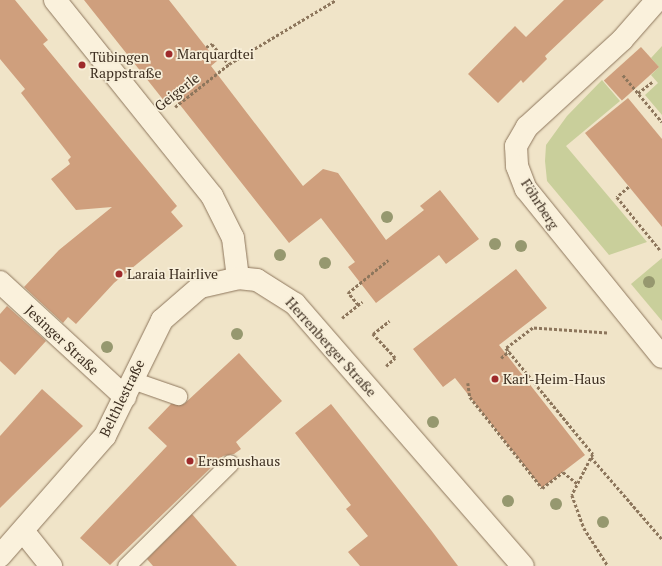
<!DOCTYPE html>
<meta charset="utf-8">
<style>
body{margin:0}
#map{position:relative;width:662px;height:566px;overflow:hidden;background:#f0e4c8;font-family:"PT Serif",serif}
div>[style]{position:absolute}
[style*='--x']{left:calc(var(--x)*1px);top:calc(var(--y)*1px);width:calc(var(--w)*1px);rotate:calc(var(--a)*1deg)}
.green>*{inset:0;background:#c9cf9b}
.building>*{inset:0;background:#cf9f7d;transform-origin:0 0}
.path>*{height:2.5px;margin-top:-1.25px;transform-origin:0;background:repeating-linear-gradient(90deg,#8d765c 0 3px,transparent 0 5px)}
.roads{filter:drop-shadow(0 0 1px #8d765c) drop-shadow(0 0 1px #8d765c)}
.lane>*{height:17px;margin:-8.5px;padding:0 8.5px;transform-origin:8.5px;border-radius:8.5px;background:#faf1dc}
.street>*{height:22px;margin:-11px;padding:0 11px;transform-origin:11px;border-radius:11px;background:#faf1dc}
.trees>*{width:12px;height:12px;margin:-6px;border-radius:50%;background:#96986f}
.dots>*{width:11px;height:11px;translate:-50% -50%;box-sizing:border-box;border:2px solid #f7eed8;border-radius:50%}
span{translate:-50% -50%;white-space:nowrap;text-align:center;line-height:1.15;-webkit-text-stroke:3.5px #f7eed8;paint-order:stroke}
.poi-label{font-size:14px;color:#3d2e20}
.left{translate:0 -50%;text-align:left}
.street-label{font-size:14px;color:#3d2e20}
</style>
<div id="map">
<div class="green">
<i style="clip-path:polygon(662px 46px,662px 115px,645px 95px,658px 83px,651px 75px,659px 67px,651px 58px)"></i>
<i style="clip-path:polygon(602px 80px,620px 101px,566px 146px,647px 242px,609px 255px,547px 181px,545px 161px,546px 145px,567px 116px)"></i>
<i style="clip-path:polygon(662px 258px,662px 321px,631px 284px)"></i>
</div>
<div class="building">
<i style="clip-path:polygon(0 0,15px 0,48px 40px,43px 44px,177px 206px,171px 212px,183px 226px,114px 283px,76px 324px,68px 317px,63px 323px,24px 287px,59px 250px,112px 207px,76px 210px,51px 179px,70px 164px,68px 160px,71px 157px,21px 93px,25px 89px,0 59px)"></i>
<i style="clip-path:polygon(84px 0,169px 0,217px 61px,211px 66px,303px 186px,323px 169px,338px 173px,386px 240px,424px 210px,420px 206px,440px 190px,479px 239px,446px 264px,439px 255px,376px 303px,348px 267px,355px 262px,321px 218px,289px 243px,173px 96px,165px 102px)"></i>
<i style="clip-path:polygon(564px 0,604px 0,545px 56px,547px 59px,523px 83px,521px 80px,498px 103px,468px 74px,515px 26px,526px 37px)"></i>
<i style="left:641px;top:47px;width:27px;height:50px;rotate:48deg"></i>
<i style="clip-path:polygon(628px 98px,662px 139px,662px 227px,585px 133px)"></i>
<i style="clip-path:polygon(516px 269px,547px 308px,499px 345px,585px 455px,542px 488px,455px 378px,443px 387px,413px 349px)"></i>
<i style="clip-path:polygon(7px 306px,46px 341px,15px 375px,0 361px,0 314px)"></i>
<i style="clip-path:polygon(239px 353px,282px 401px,236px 442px,241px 449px,234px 454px,223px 456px,110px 565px,80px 538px,167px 446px,148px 428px,171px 404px,184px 404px)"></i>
<i style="clip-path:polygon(42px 389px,83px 426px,0 508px,0 436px)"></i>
<i style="clip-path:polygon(331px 404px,431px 530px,458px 566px,360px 566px,348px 552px,368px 536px,346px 509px,351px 505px,295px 433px)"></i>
<i style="clip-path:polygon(192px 514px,237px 566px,153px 566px,147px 559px)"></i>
</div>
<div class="path">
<i style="--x:206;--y:47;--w:7;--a:-27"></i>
<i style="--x:212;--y:44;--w:26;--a:50"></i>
<i style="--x:623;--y:75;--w:61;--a:50.3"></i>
<i style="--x:638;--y:93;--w:18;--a:-38"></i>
<i style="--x:175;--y:107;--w:69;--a:-38.5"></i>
<i style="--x:229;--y:64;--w:125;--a:-30.9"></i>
<i style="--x:629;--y:187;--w:16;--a:140"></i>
<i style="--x:617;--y:197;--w:68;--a:50.9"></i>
<i style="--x:358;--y:305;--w:16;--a:-130"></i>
<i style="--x:348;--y:293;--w:52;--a:-39.5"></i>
<i style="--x:342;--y:318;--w:26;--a:-39"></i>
<i style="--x:607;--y:333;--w:74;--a:-176.1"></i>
<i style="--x:533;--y:328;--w:34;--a:143"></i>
<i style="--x:506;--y:348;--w:137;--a:50.6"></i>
<i style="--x:593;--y:454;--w:46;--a:117.1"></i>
<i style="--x:572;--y:495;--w:35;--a:70"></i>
<i style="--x:584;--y:528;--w:45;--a:57.7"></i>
<i style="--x:501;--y:358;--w:11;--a:-41"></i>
<i style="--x:386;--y:366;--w:12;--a:-42"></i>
<i style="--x:395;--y:358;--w:33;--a:-133"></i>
<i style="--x:373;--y:334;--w:21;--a:-39"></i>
<i style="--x:468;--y:383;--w:14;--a:82"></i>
<i style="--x:470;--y:397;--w:116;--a:51.6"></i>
<i style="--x:542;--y:488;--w:26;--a:-37"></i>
<i style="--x:563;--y:472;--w:19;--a:39"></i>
<i style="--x:591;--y:457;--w:108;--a:49.1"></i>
</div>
<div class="roads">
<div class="lane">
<i style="--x:132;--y:380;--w:49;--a:19.2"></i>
<i style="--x:126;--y:566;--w:146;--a:-44.7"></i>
</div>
<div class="street">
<i style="--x:55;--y:0;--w:251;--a:51.3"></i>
<i style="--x:212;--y:196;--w:47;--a:63.4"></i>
<i style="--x:233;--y:238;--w:40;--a:82.9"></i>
<i style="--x:657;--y:0;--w:53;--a:131.2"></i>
<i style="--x:622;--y:40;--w:129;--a:137.5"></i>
<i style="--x:527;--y:127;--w:22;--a:120"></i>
<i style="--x:516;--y:146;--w:20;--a:87"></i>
<i style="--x:517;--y:166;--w:25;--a:69"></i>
<i style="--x:526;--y:189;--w:216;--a:51"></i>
<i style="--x:0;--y:282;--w:170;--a:42.6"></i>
<i style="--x:23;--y:531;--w:45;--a:51.3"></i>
<i style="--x:0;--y:556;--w:159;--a:-48.8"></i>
<i style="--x:105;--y:436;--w:129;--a:-63.8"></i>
<i style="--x:162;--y:320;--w:50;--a:-41"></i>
<i style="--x:200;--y:287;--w:39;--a:-13"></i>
<i style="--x:238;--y:278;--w:19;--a:6"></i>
<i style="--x:257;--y:280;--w:45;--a:32.3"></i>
<i style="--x:295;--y:304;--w:347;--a:49"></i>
</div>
</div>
<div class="trees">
<i style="left:387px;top:217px"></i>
<i style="left:495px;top:244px"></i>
<i style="left:521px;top:246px"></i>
<i style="left:280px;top:255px"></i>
<i style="left:325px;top:263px"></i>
<i style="left:649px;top:282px"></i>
<i style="left:237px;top:334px"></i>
<i style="left:107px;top:347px"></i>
<i style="left:433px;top:422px"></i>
<i style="left:508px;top:501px"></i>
<i style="left:556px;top:504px"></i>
<i style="left:603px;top:522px"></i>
</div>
<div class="dots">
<i style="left:169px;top:54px;background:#9e2a2b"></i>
<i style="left:82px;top:65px;background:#9e2a2b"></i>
<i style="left:119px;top:274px;background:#9e2a2b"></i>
<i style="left:495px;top:379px;background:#9e2a2b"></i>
<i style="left:190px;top:461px;background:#9e2a2b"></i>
</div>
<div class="poi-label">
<span class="left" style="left:177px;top:54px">Marquardtei</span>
<span class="left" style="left:90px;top:65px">Tübingen<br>Rappstraße</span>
<span class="left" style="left:127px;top:274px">Laraia Hairlive</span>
<span class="left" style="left:503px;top:379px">Karl-Heim-Haus</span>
<span class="left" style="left:198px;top:461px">Erasmushaus</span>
</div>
<div class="street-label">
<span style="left:177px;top:92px;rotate:-38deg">Geigerle</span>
<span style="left:540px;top:204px;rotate:57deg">Föhrberg</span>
<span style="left:62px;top:340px;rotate:43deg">Jesinger Straße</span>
<span style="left:331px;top:347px;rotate:48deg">Herrenberger Straße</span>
<span style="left:122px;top:398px;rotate:-64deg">Belthlestraße</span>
</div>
</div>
